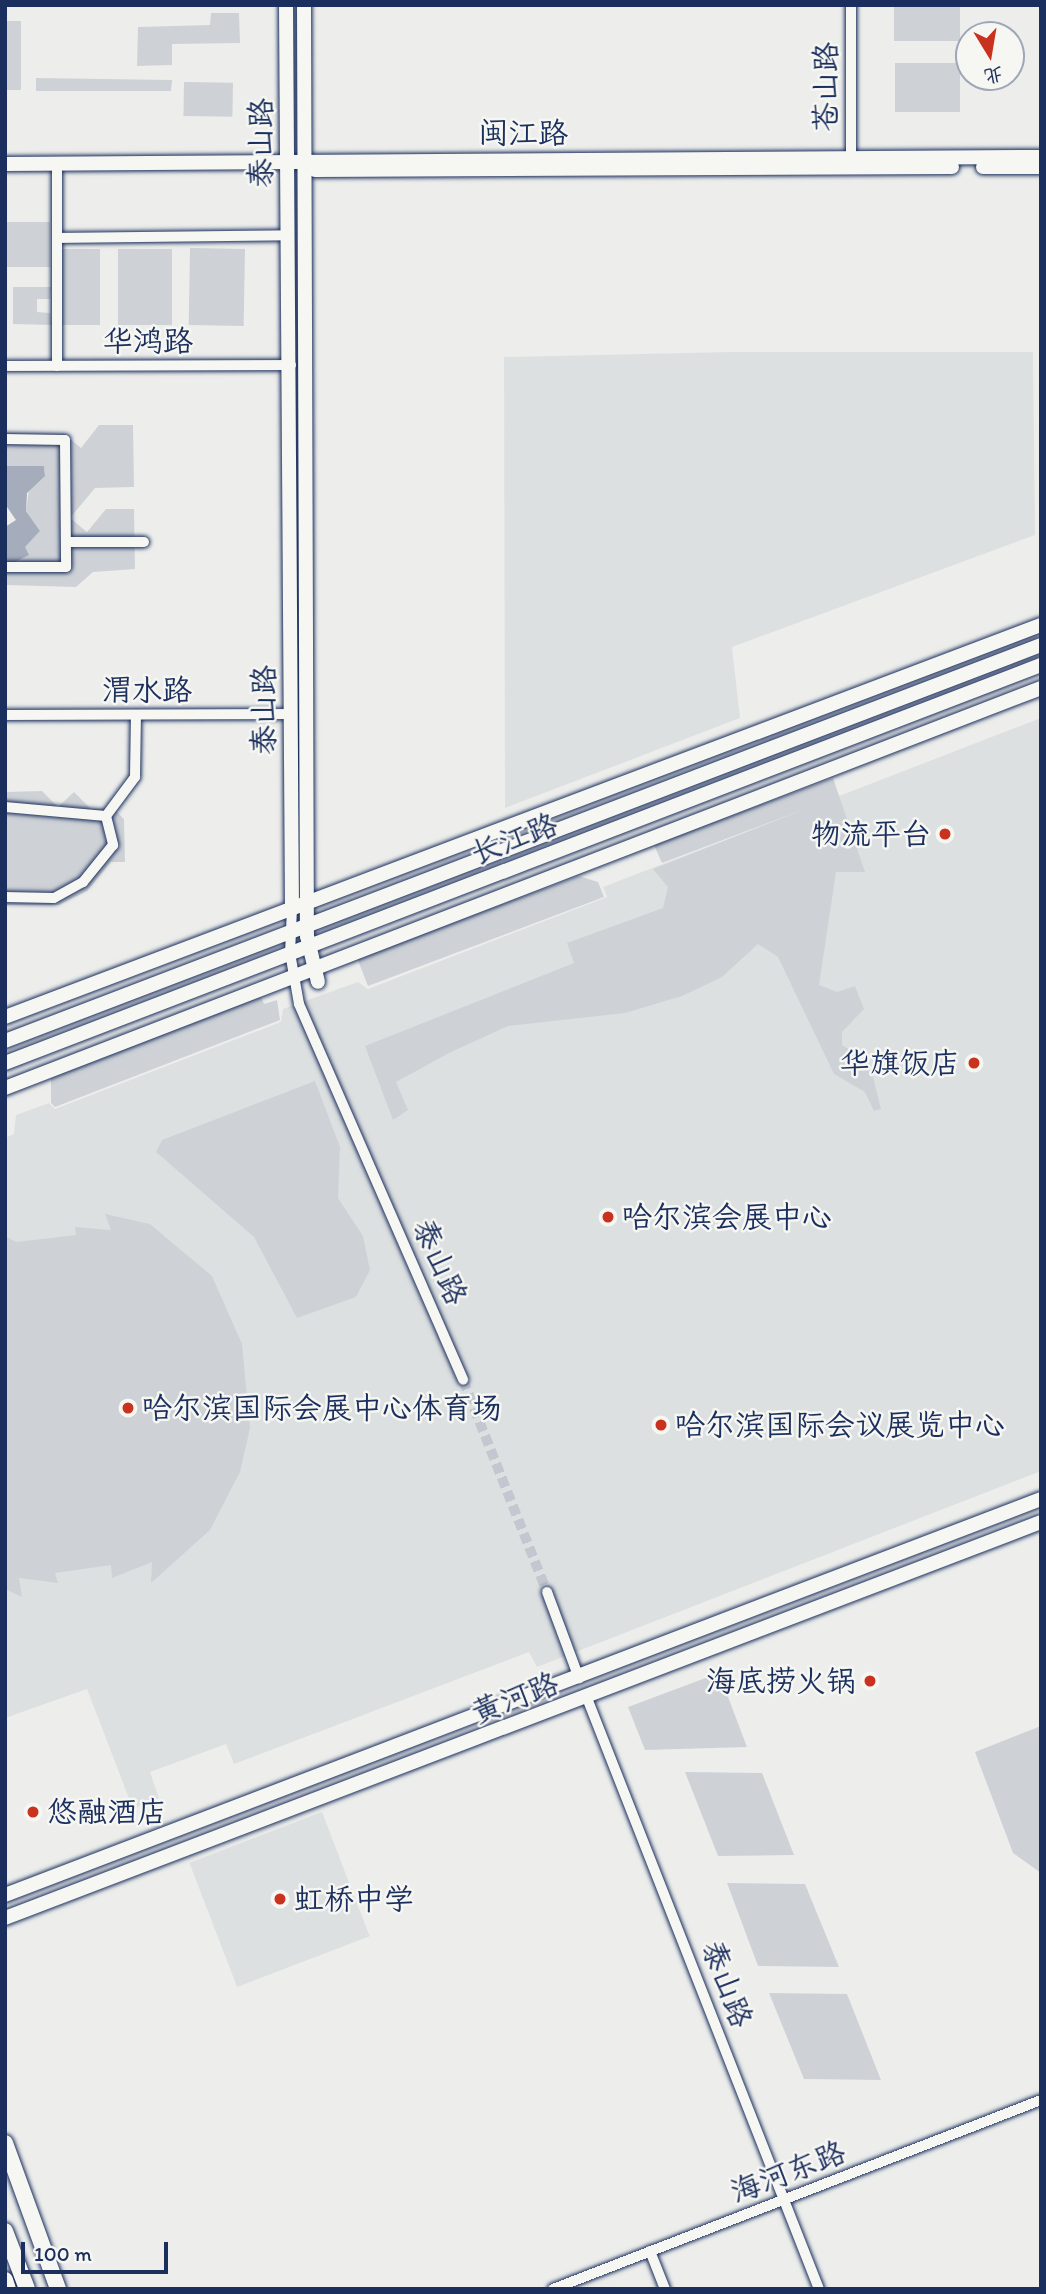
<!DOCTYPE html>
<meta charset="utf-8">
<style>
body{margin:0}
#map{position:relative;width:1046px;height:2294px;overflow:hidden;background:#edeeec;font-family:Itim,"LXGW WenKai TC",sans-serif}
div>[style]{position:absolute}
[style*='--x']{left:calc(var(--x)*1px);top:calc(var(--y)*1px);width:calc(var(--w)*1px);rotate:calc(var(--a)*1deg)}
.built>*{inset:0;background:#dde0e1;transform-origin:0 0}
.green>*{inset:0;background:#ced2d7;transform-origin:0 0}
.water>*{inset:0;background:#a5acbc}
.minor-tunnel>*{height:10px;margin-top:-5px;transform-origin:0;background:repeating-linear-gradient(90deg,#c3c8d0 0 10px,transparent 0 15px)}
.roads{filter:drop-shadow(0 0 2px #1b2f5e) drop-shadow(0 0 2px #1b2f5e)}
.minor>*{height:10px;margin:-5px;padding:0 5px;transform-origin:5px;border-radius:5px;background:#f6f6f2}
.major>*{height:14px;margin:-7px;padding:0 7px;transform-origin:7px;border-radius:7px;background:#f6f6f2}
.highway>*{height:16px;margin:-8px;padding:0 8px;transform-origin:8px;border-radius:8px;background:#f6f6f2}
.dots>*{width:19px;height:19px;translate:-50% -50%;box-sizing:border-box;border:4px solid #f6f6f2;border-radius:50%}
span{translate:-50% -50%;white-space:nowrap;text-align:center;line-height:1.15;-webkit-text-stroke:5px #f6f6f2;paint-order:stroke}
.street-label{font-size:30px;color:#1b2f5e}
.poi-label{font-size:30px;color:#1b2f5e}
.right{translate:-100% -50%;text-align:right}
.left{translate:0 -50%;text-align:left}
.frame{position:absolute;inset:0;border:7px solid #1b2f5e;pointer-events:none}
.north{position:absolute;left:955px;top:21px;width:70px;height:70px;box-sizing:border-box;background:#f6f6f2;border:2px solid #9ea6b7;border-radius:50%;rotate:169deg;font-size:19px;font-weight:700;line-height:28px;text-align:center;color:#1b2f5e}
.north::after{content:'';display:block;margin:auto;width:24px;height:32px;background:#c8321e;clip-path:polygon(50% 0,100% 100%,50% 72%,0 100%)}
.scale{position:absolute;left:21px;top:2242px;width:147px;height:32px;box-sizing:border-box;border:4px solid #1b2f5e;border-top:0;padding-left:9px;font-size:21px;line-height:24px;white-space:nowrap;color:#1b2f5e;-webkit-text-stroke:5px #f6f6f2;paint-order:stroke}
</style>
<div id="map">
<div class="built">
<i style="clip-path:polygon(730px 352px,1033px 352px,1035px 535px,732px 647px,740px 718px,505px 808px,504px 357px)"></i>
<i style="clip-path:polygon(1041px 718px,1041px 1471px,537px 1667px,529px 1652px,234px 1764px,226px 1744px,150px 1772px,159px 1798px,133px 1809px,87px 1689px,5px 1718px,5px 1138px,14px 1134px,16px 1115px,49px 1103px,55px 1109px,281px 1022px,283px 1009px,358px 982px,368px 989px,607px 897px,603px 887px)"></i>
<i style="left:322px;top:1812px;width:133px;height:142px;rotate:69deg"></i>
</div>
<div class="green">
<i style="left:894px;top:5px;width:66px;height:36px"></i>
<i style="clip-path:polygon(211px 13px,239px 13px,240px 43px,172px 44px,172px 65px,137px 66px,138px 27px,210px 25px)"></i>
<i style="left:5px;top:21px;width:16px;height:69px"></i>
<i style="left:895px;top:63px;width:65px;height:49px"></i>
<i style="clip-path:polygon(36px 78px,172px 80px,171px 91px,36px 91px)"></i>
<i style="left:184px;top:82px;width:49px;height:34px;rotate:1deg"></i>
<i style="left:7px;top:222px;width:43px;height:45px"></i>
<i style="left:100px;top:249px;width:76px;height:42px;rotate:90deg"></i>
<i style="left:118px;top:249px;width:54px;height:76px"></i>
<i style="left:245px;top:249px;width:77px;height:55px;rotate:91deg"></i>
<i style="clip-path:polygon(13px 287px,51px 287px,50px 299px,37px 299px,37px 312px,50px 313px,52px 325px,13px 324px)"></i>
<i style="clip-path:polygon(99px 425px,133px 425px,134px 487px,95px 488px,70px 518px,87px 532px,106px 509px,134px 509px,135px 569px,93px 572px,76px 587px,5px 585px,5px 567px,40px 531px,26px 511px,29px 489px,45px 475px,44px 466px,5px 466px,5px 433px,64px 434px,81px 448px)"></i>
<i style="clip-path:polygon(833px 778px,865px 872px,836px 872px,819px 985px,837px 992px,855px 986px,864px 1009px,842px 1032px,842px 1045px,869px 1061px,881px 1109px,874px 1111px,865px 1092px,834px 1074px,778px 957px,758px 944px,722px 977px,682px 996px,625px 1013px,508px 1026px,451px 1052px,396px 1082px,408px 1110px,393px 1120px,365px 1046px,574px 963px,567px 943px,663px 908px,668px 887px,653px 869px,808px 808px,662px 863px,654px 845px)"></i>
<i style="clip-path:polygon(42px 791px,58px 807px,74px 792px,91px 809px,113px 808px,124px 819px,125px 862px,111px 862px,87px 891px,59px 905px,5px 905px,5px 792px)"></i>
<i style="clip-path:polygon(579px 876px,598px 882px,604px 897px,368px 986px,357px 958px)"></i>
<i style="clip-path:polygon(261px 997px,264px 1004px,277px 1000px,280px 1020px,55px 1107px,51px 1103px,51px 1077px)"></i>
<i style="clip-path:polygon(315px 1081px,340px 1147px,338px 1198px,363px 1236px,370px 1270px,356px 1297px,297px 1318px,254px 1237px,156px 1152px,162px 1140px)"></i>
<i style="clip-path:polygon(105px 1214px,150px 1224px,212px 1276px,242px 1344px,250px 1428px,240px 1472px,210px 1530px,151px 1583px,152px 1562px,112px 1578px,111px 1565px,55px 1573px,58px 1583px,19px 1578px,22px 1597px,5px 1589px,5px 1236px,16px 1242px,76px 1235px,75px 1227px,111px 1230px)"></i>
<i style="clip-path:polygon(719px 1673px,747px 1747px,645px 1750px,628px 1707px)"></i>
<i style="clip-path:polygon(1041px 1726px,1041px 1873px,1013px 1853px,975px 1752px)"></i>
<i style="clip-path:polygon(685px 1772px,762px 1773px,794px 1855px,718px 1856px)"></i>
<i style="clip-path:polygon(727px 1883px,805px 1884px,839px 1967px,758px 1966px)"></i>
<i style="clip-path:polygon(769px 1993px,847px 1994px,881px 2080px,804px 2079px)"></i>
</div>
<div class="water">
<i style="clip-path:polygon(5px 466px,44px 466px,45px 476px,27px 493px,26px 511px,40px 531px,25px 547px,29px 555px,13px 563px,5px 564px,5px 527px,16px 520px,5px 504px)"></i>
</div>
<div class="minor-tunnel">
<i style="--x:463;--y:1380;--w:228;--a:68.4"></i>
</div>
<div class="roads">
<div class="minor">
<i style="--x:851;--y:165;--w:160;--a:-90"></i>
<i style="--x:57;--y:171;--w:195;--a:90"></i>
<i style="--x:58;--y:238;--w:230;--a:-0.7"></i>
<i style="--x:5;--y:366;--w:286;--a:-0.2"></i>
<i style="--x:5;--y:439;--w:60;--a:1"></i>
<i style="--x:65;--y:440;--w:127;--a:89.5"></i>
<i style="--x:66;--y:567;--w:61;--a:180"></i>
<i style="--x:66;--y:542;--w:78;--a:0"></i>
<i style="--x:5;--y:715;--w:284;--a:-0.2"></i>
<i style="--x:5;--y:807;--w:101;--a:5.1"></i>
<i style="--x:106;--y:816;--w:30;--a:76"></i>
<i style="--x:113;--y:845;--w:48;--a:129"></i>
<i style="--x:83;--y:882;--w:33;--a:151"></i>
<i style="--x:54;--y:898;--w:49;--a:-178.8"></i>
<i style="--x:106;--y:816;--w:49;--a:-53.4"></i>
<i style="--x:135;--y:777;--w:62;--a:-89.1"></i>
<i style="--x:292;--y:908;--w:45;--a:92.5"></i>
<i style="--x:290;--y:953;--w:52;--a:80"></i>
<i style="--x:299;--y:1004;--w:410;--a:66.4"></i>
<i style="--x:547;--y:1592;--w:92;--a:69.6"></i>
<i style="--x:587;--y:1698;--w:635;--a:68.57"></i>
<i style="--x:650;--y:2251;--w:41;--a:68.5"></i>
<i style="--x:553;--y:2289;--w:523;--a:-21.17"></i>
</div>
<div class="major">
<i style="--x:286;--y:5;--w:903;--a:89.62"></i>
<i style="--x:304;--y:5;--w:931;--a:89.82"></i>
<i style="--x:307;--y:936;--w:47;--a:76.6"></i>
<i style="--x:5;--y:164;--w:1036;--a:-0.39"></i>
<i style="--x:983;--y:167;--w:58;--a:0"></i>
<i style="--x:315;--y:170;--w:637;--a:-0.27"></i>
<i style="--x:5;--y:1017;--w:1108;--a:-20.73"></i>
<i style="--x:5;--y:1041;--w:1109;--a:-20.92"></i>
<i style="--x:5;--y:1063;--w:1110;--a:-21.02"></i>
<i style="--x:5;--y:1088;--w:1111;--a:-21.11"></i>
<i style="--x:5;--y:1895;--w:1109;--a:-20.92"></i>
<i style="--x:5;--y:1918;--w:1109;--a:-20.92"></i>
</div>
<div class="highway">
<i style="--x:5;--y:2143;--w:155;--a:70"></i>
<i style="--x:5;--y:2231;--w:62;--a:69.2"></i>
<i style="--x:5;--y:2280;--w:9;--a:72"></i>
</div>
</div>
<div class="dots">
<i style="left:945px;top:834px;background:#c8321e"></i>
<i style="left:974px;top:1063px;background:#c8321e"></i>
<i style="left:608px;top:1217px;background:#c8321e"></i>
<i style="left:128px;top:1408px;background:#c8321e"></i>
<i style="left:661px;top:1425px;background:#c8321e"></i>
<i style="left:870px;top:1681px;background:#c8321e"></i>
<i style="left:33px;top:1812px;background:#c8321e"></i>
<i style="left:280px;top:1899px;background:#c8321e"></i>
</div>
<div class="street-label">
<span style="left:826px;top:87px;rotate:-90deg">苍山路</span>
<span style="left:523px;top:133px">闽江路</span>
<span style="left:261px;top:143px;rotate:-90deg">泰山路</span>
<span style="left:148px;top:341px">华鸿路</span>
<span style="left:147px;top:690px">渭水路</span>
<span style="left:264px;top:710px;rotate:-90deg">泰山路</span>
<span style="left:514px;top:839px;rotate:-21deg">长江路</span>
<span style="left:440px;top:1262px;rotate:66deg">泰山路</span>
<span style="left:515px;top:1698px;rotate:-21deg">黄河路</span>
<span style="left:727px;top:1984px;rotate:69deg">泰山路</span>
<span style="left:788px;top:2172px;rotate:-21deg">海河东路</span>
</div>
<div class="poi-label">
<span class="right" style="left:931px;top:834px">物流平台</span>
<span class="right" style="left:960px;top:1063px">华旗饭店</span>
<span class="left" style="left:622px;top:1217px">哈尔滨会展中心</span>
<span class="left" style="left:142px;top:1408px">哈尔滨国际会展中心体育场</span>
<span class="left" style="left:675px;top:1425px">哈尔滨国际会议展览中心</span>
<span class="right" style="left:856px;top:1681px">海底捞火锅</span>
<span class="left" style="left:47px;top:1812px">悠融酒店</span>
<span class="left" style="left:294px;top:1899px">虹桥中学</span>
</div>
<div class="frame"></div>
<div class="north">北</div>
<div class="scale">100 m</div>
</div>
